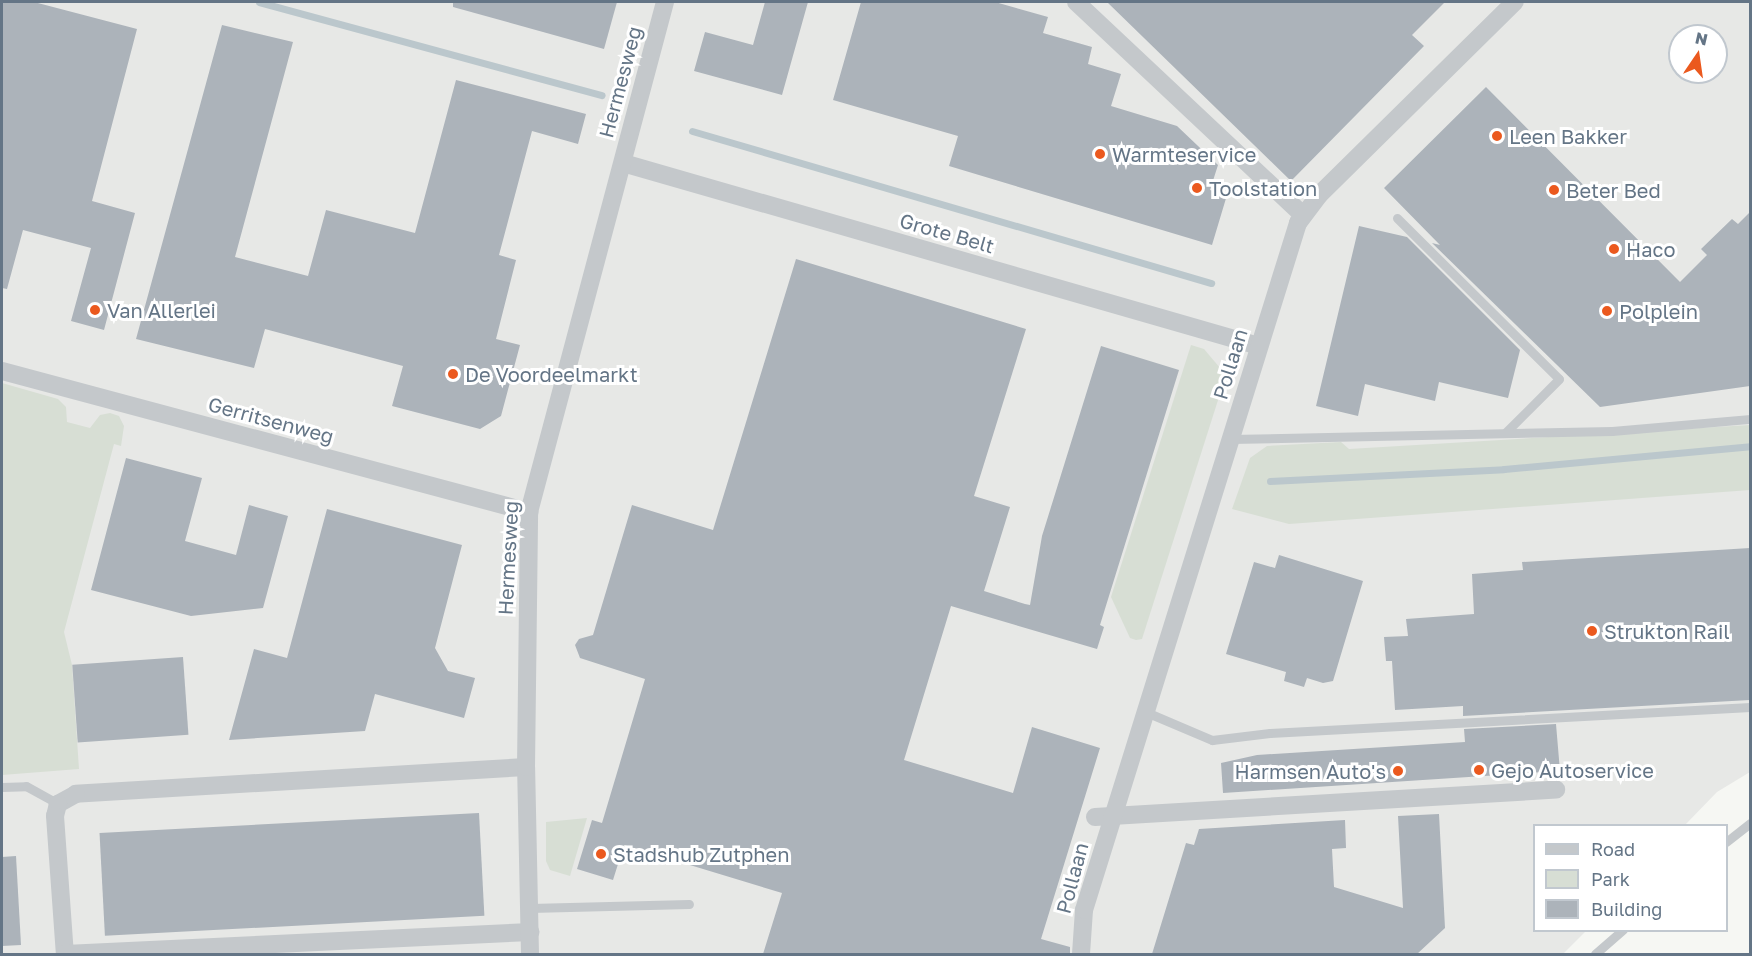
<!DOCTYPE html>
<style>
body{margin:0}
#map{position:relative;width:1752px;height:956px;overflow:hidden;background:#f6f7f3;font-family:"Golos Text",sans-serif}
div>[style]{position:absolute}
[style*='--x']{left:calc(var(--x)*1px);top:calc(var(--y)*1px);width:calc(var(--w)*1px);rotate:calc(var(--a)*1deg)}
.built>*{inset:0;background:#e7e8e6}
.green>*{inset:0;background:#d7ded4}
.stream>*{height:7px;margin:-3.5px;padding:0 3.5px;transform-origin:3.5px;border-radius:3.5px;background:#bbc7cc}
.building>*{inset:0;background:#acb3ba;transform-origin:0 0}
.lane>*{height:9px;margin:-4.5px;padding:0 4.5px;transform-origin:4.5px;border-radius:4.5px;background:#c4c8cb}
.street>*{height:18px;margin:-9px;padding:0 9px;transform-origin:9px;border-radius:9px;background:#c4c8cb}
.dots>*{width:16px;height:16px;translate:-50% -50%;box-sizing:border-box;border:3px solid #fff;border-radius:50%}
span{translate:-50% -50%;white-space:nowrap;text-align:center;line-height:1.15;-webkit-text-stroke:6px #fff;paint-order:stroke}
.street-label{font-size:20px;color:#647586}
.poi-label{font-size:20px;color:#647586}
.left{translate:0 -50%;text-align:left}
.right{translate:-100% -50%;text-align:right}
.frame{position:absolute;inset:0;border:3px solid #647586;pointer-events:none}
.legend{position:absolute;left:1533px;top:824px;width:195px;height:108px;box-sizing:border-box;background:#fff;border:2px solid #c1c8cf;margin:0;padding:8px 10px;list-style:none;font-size:18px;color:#647586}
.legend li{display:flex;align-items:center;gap:12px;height:30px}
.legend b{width:30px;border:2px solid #c1c8cf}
.north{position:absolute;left:1668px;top:24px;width:60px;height:60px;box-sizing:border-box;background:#fff;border:2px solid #c1c8cf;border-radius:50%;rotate:13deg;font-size:16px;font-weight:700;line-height:24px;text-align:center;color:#647586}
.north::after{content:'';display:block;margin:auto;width:21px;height:27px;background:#eb591e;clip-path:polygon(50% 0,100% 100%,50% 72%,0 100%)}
</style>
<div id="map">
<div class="built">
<i style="clip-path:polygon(evenodd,2px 2px,1750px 2px,1750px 772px,1717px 792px,1685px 825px,1534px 826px,1534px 930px,1586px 931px,1563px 954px,2px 954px,2px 2px,1680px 36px,1716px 36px,1716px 72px,1680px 72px,1680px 36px)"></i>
</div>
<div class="green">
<i style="clip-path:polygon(1191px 345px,1204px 349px,1226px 375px,1142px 639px,1136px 640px,1130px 638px,1111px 597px)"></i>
<i style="clip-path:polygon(2px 383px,58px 399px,66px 407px,67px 422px,90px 428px,100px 415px,110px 413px,119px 416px,124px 426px,121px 446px,114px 444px,64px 632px,72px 665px,79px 769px,2px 775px)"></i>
<i style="clip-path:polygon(1750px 425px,1750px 490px,1289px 524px,1232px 509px,1250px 458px,1267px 446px,1341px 442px,1349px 449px)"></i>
<i style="clip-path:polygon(587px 818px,570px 876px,550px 870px,546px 861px,546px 822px)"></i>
</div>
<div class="stream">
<i style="--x:259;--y:2;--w:355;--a:15.2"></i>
<i style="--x:692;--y:131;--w:541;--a:16.32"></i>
<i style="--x:1270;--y:481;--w:234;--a:-2.9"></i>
<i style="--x:1504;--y:469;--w:247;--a:-5.3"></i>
</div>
<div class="building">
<i style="clip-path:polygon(2px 2px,34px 2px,137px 29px,92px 201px,135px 213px,104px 330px,71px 321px,91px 248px,23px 230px,7px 289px,2px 288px)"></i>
<i style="clip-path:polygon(453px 2px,617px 2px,604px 49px,453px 7px)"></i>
<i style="clip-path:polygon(765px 2px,808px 2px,782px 95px,694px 71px,705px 32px,753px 45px)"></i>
<i style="clip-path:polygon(861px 2px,995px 2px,1048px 17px,1043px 33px,1092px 47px,1088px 64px,1121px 74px,1111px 106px,1177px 126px,1218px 165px,1210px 190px,1227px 195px,1212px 245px,949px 166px,958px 136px,833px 100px)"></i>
<i style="clip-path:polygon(1107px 2px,1445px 2px,1412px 35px,1424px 46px,1291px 181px)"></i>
<i style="clip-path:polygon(222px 25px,293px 42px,235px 257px,308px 276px,326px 210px,415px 233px,456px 80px,586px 114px,578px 144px,532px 131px,499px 255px,516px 260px,496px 339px,520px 345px,501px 416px,480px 429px,392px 406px,403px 366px,265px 329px,254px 368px,136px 339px)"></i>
<i style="clip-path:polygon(1486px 87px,1680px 282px,1707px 255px,1701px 249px,1732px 219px,1738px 224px,1750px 212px,1750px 386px,1600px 407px,1432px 243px,1440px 245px,1384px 188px)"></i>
<i style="clip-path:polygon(1359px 226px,1407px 237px,1520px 350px,1508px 398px,1439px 382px,1435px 401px,1365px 384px,1358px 416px,1316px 406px)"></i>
<i style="clip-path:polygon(796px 259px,1026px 329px,974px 496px,1010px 507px,984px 591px,1025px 604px,1030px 605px,1042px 536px,1101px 346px,1179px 370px,1100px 625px,1104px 627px,1097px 649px,951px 606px,904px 760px,1013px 793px,1032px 727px,1100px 748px,1041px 939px,1070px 947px,1070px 954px,763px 954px,782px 893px,624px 845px,613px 880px,577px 869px,592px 820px,602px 823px,645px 679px,580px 658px,575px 645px,579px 639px,593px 635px,632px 505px,713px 530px)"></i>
<i style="clip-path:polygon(126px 458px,202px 478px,185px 541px,236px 555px,249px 505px,288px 516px,263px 608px,191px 616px,91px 590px)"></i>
<i style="clip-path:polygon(327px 509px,462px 545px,435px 648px,448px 671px,475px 678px,464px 718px,375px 694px,365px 731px,229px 740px,254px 649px,287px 658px)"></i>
<i style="clip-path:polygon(1750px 548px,1750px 700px,1463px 716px,1463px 706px,1395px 710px,1392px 661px,1386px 661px,1384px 637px,1408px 636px,1406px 619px,1474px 614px,1472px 574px,1523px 570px,1522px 562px)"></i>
<i style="clip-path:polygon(1279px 555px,1363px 581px,1333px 681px,1323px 683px,1307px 678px,1304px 687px,1284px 681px,1286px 672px,1226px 654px,1254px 562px,1275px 568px)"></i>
<i style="left:183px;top:657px;width:78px;height:111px;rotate:86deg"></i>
<i style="clip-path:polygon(1556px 724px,1560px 771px,1223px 793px,1221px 763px,1257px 755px,1465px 742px,1464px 729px)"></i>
<i style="left:479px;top:813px;width:103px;height:380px;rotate:87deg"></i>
<i style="clip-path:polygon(1439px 814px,1445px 928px,1417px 954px,1152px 954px,1186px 843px,1194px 845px,1199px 829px,1345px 820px,1346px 848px,1332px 849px,1334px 887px,1403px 908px,1398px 816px)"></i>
<i style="clip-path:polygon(16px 856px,21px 945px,2px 946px,2px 857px)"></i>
</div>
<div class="lane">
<i style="--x:1397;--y:218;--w:228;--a:44.8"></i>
<i style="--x:1559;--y:379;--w:76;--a:135"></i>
<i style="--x:1230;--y:439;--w:382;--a:-1.2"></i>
<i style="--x:1612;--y:431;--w:139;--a:-5"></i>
<i style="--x:1146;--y:712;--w:72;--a:23"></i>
<i style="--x:1212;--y:740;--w:58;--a:-6.9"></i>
<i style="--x:1270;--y:733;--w:481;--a:-3.1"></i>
<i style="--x:2;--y:787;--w:24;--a:-2"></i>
<i style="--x:26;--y:786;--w:37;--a:29"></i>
<i style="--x:1726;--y:842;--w:31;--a:-38"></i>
<i style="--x:530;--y:908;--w:159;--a:-1.4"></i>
<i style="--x:1595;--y:954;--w:37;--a:-41"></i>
</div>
<div class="street">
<i style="--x:1076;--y:2;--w:311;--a:43.2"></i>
<i style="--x:623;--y:163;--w:662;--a:16.05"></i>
<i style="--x:2;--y:371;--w:546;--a:14.98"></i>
<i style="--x:526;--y:767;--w:451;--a:176.6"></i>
<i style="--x:76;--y:794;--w:21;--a:151"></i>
<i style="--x:58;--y:804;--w:12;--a:104"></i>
<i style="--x:55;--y:816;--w:138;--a:85.9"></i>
<i style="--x:65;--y:954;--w:466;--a:-2.7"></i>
<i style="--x:1095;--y:817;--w:462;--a:-3.4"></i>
<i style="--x:530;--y:954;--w:187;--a:-91.2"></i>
<i style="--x:526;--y:767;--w:255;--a:-89.3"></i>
<i style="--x:529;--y:512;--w:528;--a:-75.07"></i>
<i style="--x:1081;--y:954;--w:44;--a:-86.1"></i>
<i style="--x:1084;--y:910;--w:720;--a:-72.7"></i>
<i style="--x:1298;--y:223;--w:35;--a:-53"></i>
<i style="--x:1319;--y:195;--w:275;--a:-44.6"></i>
</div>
<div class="dots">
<i style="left:1497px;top:136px;background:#eb591e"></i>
<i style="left:1100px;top:154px;background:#eb591e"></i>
<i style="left:1197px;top:188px;background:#eb591e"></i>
<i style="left:1554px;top:190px;background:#eb591e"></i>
<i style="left:1614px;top:249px;background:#eb591e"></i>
<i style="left:95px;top:310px;background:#eb591e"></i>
<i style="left:1607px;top:311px;background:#eb591e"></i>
<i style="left:453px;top:374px;background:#eb591e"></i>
<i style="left:1592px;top:631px;background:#eb591e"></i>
<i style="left:1479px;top:770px;background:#eb591e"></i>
<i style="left:1398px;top:771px;background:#eb591e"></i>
<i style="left:601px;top:854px;background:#eb591e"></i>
</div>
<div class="street-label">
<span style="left:620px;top:82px;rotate:-75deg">Hermesweg</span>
<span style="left:947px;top:233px;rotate:16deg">Grote Belt</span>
<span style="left:1230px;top:364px;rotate:-73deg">Pollaan</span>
<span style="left:271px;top:420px;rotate:15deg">Gerritsenweg</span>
<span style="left:508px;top:558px;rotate:-87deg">Hermesweg</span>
<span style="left:1072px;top:878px;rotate:-75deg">Pollaan</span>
</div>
<div class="poi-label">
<span class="left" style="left:1509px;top:136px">Leen Bakker</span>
<span class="left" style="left:1112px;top:154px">Warmteservice</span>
<span class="left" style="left:1209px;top:188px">Toolstation</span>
<span class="left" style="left:1566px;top:190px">Beter Bed</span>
<span class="left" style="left:1626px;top:249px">Haco</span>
<span class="left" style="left:107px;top:310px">Van Allerlei</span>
<span class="left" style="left:1619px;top:311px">Polplein</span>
<span class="left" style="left:465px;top:374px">De Voordeelmarkt</span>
<span class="left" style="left:1604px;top:631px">Strukton Rail</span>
<span class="left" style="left:1491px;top:770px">Gejo Autoservice</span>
<span class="right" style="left:1386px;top:771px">Harmsen Auto's</span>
<span class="left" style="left:613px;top:854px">Stadshub Zutphen</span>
</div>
<div class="frame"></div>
<ul class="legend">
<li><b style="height:8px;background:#c4c8cb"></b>Road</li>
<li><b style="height:16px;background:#d7ded4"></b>Park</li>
<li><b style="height:16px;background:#acb3ba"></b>Building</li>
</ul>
<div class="north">N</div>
</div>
